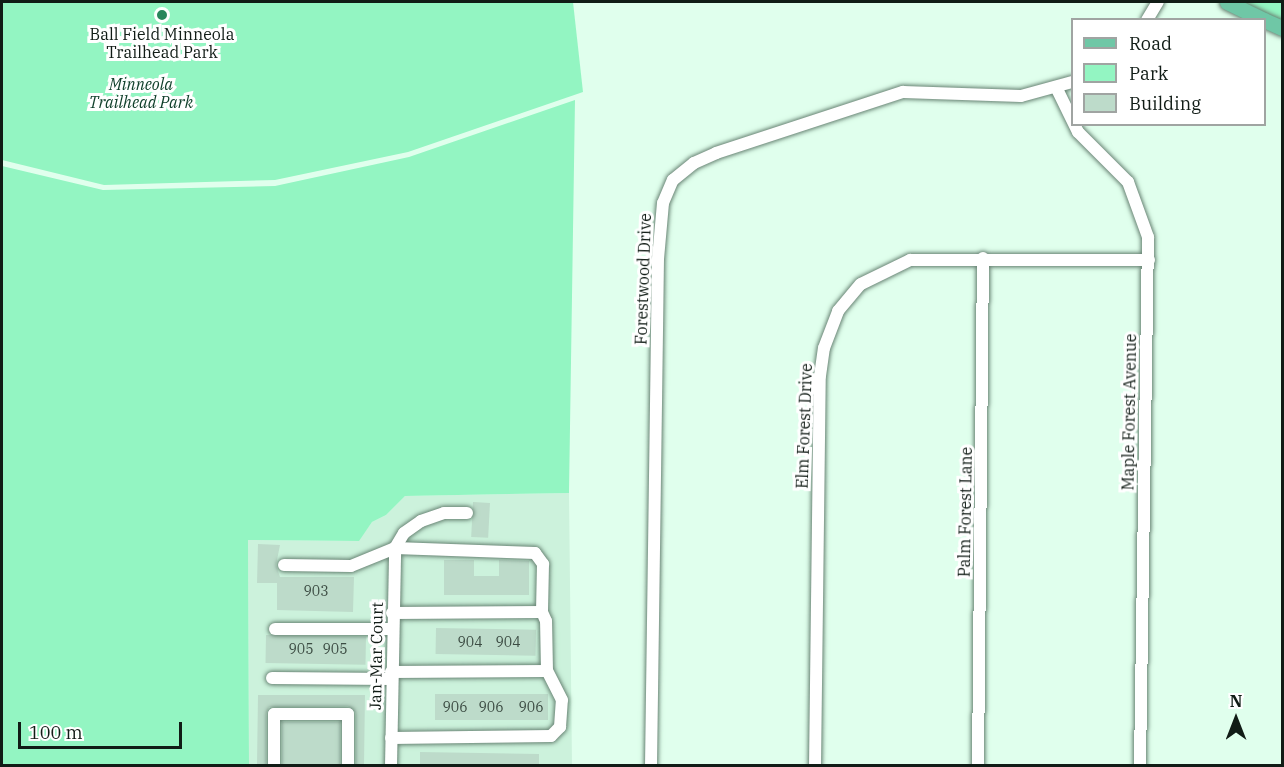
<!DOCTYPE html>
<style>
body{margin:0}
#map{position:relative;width:1284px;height:767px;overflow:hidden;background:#e0ffed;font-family:"IBM Plex Serif",serif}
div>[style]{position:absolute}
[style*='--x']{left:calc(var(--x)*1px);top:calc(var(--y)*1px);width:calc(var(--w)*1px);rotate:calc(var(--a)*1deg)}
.built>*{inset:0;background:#ccf2dc}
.green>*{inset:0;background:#93f5c2}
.building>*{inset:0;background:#bddbca;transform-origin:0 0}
.roads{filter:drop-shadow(0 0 2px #698575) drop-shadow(0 0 2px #698575)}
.minor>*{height:12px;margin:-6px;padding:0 6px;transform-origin:6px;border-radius:6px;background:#fff}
.major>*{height:15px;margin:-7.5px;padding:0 7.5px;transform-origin:7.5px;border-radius:7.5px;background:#6fc7a6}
.dots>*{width:16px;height:16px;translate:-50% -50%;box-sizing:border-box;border:3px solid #fff;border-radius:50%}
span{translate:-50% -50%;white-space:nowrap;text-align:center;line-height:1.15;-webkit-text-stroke:6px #fff;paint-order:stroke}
.number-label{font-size:14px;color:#3c4c43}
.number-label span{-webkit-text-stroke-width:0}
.poi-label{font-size:16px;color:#111c16}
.park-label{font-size:16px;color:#0e3e29;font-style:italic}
.street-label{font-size:16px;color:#111c16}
.frame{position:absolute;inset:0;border:3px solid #111c16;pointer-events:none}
.legend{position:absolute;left:1071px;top:18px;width:195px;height:108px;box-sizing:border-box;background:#fff;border:2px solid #a0a4a2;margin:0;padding:8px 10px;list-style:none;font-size:18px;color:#111c16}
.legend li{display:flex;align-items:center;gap:12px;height:30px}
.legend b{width:30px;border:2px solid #a0a4a2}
.north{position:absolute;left:1206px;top:689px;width:60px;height:60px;-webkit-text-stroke:4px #fff;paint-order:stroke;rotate:0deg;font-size:16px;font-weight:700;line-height:24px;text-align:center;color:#111c16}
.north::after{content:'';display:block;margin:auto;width:21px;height:27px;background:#111c16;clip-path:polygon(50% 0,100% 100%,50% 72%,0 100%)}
.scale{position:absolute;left:18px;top:722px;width:164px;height:27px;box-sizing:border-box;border:3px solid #111c16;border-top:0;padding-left:8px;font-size:18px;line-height:21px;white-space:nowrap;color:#111c16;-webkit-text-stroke:4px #fff;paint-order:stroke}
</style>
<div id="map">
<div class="built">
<i style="clip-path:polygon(569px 493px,572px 765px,397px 765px,400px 542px,390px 542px,386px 765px,249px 765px,248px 540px,358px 541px,372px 522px,386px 515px,405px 496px)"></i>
</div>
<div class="green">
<i style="clip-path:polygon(2px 2px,573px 2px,583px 92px,408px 152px,275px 180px,104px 185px,2px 160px)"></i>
<i style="clip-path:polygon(1241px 2px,1282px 2px,1282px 21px)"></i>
<i style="clip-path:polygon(575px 100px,569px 493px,405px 496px,386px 515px,372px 522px,359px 541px,248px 540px,249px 765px,2px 765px,2px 166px,103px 190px,275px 186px,409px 157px)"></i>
</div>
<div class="building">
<i style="left:473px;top:502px;width:17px;height:35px;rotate:3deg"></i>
<i style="clip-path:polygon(258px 544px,280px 545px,276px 565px,280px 577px,354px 577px,353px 612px,277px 610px,277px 583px,257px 583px)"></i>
<i style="clip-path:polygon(444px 560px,474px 560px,474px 576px,499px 576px,499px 560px,529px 561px,529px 595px,444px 595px)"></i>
<i style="left:436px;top:628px;width:100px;height:26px;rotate:1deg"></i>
<i style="left:266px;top:635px;width:100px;height:28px;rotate:1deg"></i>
<i style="left:548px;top:694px;width:26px;height:113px;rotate:90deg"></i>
<i style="clip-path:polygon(258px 695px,365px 695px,364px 765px,356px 765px,356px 713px,348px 706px,269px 707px,266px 714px,266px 765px,257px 765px)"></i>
<i style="left:282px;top:722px;width:58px;height:43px"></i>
<i style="clip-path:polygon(420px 752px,539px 754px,539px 765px,420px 765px)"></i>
</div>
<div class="roads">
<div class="minor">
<i style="--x:1147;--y:20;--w:21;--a:-59"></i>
<i style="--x:1057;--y:89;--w:48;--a:64"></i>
<i style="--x:1078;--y:132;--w:71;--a:45"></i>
<i style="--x:1128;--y:182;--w:59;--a:70"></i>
<i style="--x:1148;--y:237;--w:529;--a:90.87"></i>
<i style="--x:395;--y:548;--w:140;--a:2"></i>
<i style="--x:535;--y:553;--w:14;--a:54"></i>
<i style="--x:543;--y:564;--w:48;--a:91.2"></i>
<i style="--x:284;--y:565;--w:67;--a:0.9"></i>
<i style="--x:351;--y:566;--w:48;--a:-22.2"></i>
<i style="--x:395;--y:548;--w:17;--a:-59"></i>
<i style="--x:404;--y:533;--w:21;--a:-35"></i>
<i style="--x:421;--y:521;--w:24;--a:-19"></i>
<i style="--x:444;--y:513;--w:23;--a:0"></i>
<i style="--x:275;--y:629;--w:117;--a:0"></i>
<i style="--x:391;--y:672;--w:156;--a:-0.4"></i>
<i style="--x:272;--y:678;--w:119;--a:0.5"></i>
<i style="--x:391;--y:738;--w:160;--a:-0.7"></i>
<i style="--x:551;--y:736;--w:13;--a:-45"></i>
<i style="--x:560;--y:727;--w:27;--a:-86"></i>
<i style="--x:562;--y:700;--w:33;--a:-117"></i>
<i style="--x:547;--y:671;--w:50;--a:-91.1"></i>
<i style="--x:546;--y:621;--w:10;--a:-114"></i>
<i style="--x:542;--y:612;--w:150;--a:179.6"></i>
<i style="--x:274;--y:766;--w:52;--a:-90"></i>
<i style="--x:274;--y:714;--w:74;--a:0"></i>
<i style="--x:348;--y:714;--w:52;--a:90"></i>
<i style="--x:391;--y:766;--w:218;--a:-88.9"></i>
<i style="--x:651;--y:766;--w:507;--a:-89.21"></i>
<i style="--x:658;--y:259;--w:56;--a:-84.9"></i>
<i style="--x:663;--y:203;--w:25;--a:-67"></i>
<i style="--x:673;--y:180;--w:27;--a:-39"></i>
<i style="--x:694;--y:163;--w:24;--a:-24"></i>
<i style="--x:716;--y:153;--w:197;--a:-18.1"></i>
<i style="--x:903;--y:92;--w:118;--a:1.9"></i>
<i style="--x:1021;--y:96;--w:53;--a:-15.4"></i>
<i style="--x:815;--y:766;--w:390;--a:-89.3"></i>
<i style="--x:820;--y:376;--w:28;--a:-82"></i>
<i style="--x:824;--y:348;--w:40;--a:-69"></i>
<i style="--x:838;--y:311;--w:35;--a:-50"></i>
<i style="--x:861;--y:284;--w:55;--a:-26.1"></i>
<i style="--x:910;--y:260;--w:239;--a:0"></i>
<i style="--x:978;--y:766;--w:508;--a:-89.44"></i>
</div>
<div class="major">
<i style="--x:1227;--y:2;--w:41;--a:25.9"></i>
<i style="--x:1264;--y:20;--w:20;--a:24"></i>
</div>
</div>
<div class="dots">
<i style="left:162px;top:15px;background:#29865c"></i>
</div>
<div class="number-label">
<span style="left:316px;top:591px">903</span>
<span style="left:470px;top:642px">904</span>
<span style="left:508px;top:642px">904</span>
<span style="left:301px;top:649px">905</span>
<span style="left:335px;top:649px">905</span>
<span style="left:455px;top:707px">906</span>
<span style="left:491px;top:707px">906</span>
<span style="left:531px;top:707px">906</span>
</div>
<div class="poi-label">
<span style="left:162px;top:43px">Ball Field Minneola<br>Trailhead Park</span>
</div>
<div class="park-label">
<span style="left:141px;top:93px">Minneola<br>Trailhead Park</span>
</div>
<div class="street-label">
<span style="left:643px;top:279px;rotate:-88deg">Forestwood Drive</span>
<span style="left:1129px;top:412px;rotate:-89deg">Maple Forest Avenue</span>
<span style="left:804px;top:426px;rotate:-88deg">Elm Forest Drive</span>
<span style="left:965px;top:512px;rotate:-89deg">Palm Forest Lane</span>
<span style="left:376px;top:656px;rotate:-89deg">Jan-Mar Court</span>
</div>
<div class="frame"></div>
<ul class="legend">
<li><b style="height:8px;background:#6fc7a6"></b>Road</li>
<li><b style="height:16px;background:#93f5c2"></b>Park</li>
<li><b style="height:16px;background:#bddbca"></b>Building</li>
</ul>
<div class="north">N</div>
<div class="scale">100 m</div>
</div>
